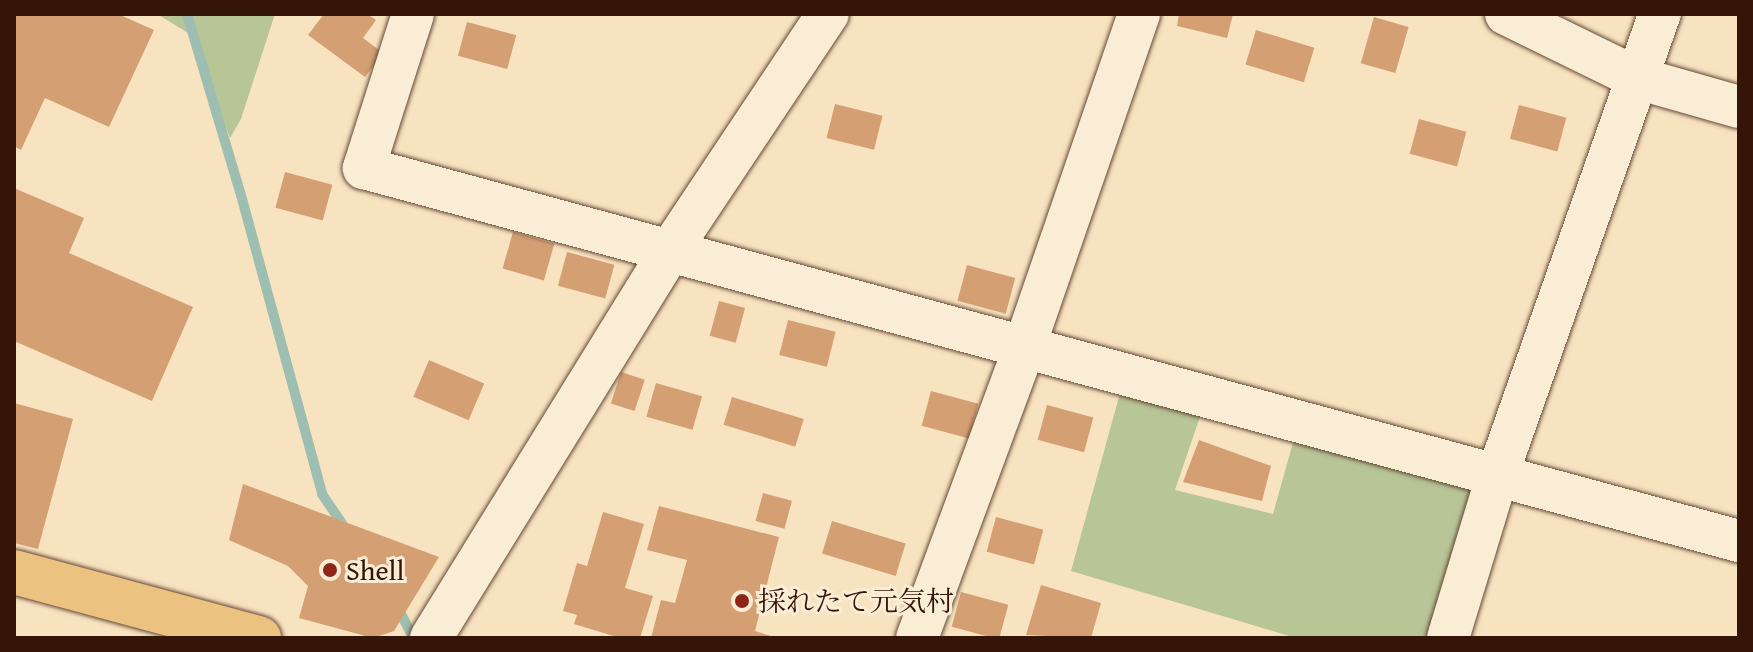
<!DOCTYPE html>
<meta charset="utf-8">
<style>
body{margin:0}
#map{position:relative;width:1753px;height:652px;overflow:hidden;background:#f8e3c0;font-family:"Gentium Book Plus","Noto Serif JP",serif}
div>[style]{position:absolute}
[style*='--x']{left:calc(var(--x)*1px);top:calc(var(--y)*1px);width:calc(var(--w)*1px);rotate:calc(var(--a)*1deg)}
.green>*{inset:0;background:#b7c597}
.stream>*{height:10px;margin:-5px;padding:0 5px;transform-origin:5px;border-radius:5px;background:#9dbeb0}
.building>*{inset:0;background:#d59f74;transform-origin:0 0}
.roads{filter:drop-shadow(0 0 2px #664836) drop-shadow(0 0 2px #664836)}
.minor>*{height:42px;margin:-21px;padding:0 21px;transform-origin:21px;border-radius:21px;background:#faedd6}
.major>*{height:44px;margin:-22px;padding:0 22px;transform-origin:22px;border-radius:22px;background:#ecc280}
.dots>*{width:22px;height:22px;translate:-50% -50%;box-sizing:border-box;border:4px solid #faedd6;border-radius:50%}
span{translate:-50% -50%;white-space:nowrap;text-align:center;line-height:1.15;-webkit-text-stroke:6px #faedd6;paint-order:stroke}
.poi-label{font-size:28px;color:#351508}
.left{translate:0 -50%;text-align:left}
.frame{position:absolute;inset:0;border:16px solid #351508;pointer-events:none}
</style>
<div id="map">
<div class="green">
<i style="clip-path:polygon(157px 14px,275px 14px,241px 119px,230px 138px,193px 36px)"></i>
<i style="clip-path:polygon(1125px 375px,1203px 408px,1175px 490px,1273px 514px,1299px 421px,1483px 469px,1432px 638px,1296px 638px,1071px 571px)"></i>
</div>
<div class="stream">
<i style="--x:187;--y:14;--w:189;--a:73.4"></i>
<i style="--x:241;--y:195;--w:310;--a:74.8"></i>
<i style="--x:322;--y:494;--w:45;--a:56"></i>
<i style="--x:396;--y:604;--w:38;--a:63"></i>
</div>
<div class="building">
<i style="clip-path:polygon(14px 14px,118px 14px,154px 30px,109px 127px,45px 98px,21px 150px,14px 146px)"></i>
<i style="clip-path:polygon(324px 14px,367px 14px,376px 20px,363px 38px,383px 53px,365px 77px,308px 35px)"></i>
<i style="clip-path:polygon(1179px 14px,1233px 14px,1227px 38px,1177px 26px)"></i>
<i style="left:1374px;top:17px;width:36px;height:48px;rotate:16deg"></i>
<i style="left:467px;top:22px;width:51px;height:35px;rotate:15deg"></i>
<i style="left:1256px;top:30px;width:61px;height:36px;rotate:17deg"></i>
<i style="left:835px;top:104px;width:49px;height:35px;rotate:14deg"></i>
<i style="left:1519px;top:105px;width:49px;height:35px;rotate:15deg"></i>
<i style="left:1419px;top:119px;width:49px;height:36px;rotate:15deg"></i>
<i style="left:285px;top:172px;width:49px;height:37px;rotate:15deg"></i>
<i style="clip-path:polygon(14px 188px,84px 218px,69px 253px,193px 307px,152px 401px,14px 341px)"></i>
<i style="left:513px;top:232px;width:43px;height:38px;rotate:16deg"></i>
<i style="left:567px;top:252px;width:49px;height:35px;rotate:15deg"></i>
<i style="left:967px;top:265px;width:50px;height:37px;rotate:15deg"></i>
<i style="left:719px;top:301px;width:27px;height:36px;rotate:15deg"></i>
<i style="left:788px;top:320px;width:49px;height:36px;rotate:14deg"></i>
<i style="left:429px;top:360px;width:60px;height:40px;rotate:23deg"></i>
<i style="left:621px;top:372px;width:25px;height:33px;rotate:18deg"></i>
<i style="left:656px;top:383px;width:48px;height:35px;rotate:16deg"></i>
<i style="left:931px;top:391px;width:49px;height:36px;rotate:15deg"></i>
<i style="left:732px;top:397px;width:75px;height:29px;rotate:17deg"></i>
<i style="clip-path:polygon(14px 403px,73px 419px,38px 549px,14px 543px)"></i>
<i style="left:1047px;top:405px;width:48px;height:36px;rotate:15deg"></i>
<i style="clip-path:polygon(1199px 440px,1271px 466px,1262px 501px,1183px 482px)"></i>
<i style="clip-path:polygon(243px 484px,439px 557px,394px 631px,373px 638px,299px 618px,308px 586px,288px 566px,229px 540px)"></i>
<i style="left:763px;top:493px;width:30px;height:29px;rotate:15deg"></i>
<i style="clip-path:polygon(659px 506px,779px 537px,755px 631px,777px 638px,651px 638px,661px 600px,675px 603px,687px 560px,647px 550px)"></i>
<i style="clip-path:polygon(603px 512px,644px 524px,625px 588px,653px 596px,640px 638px,620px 638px,574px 624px,577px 615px,563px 611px,577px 563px,587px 566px)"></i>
<i style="left:996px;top:517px;width:49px;height:36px;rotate:15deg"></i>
<i style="left:832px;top:521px;width:77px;height:34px;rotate:17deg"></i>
<i style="clip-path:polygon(1041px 585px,1101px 603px,1091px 638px,1026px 635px)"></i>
<i style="left:961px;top:592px;width:49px;height:36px;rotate:15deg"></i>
</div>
<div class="roads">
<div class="minor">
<i style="--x:413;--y:14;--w:162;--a:107.7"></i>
<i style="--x:364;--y:168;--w:1425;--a:15.18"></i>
<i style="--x:1506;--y:14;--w:146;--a:26"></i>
<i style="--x:1637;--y:78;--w:106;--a:15.9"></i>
<i style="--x:431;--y:638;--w:453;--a:-58.3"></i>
<i style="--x:669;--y:252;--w:286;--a:-56.3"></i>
<i style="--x:917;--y:638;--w:309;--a:-69.7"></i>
<i style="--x:1024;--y:348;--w:353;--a:-71"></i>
<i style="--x:1448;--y:638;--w:172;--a:-73.1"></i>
<i style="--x:1498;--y:473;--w:487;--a:-70.6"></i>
</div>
<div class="major">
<i style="--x:14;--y:572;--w:254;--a:15.1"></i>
</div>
</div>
<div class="dots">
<i style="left:330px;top:570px;background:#8f2418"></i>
<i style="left:742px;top:601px;background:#8f2418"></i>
</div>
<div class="poi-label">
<span class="left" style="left:346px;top:570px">Shell</span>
<span class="left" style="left:758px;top:601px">採れたて元気村</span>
</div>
<div class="frame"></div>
</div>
